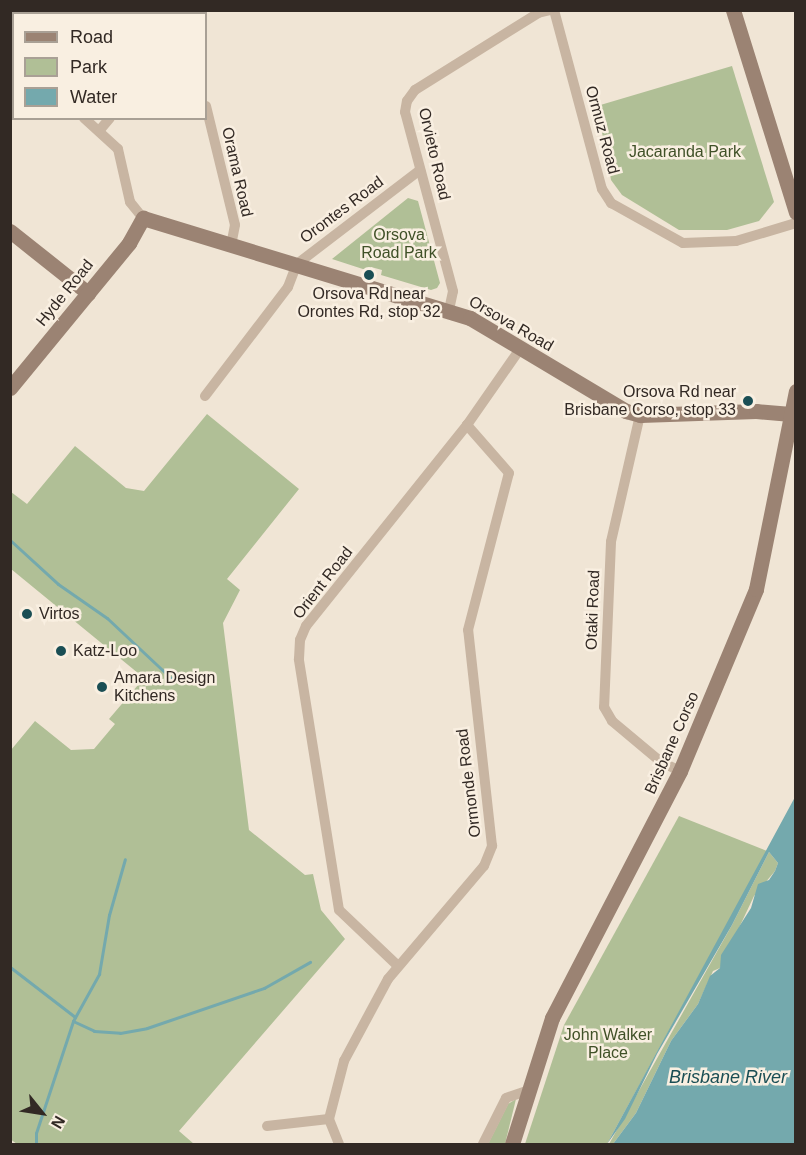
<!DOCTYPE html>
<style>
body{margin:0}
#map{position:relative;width:806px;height:1155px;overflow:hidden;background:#f0e5d5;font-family:Helvetica,sans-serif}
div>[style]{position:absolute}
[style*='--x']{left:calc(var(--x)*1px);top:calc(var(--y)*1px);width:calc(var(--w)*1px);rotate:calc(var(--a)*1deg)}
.green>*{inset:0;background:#b0bf96}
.water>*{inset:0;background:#74a9ad}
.stream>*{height:3px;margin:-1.5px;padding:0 1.5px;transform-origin:1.5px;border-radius:1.5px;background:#74a9ad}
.street>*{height:10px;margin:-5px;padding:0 5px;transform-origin:5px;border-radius:5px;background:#c8b5a2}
.secondary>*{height:15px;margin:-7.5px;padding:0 7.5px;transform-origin:7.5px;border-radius:7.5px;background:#9b8373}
.dots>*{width:16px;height:16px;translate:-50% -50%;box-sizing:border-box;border:3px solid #f9efe1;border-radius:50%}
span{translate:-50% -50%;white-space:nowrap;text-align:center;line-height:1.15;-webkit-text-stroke:5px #f9efe1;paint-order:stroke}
.street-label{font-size:16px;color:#322924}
.park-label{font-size:16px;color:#405128}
.poi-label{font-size:16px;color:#322924}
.right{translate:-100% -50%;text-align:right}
.left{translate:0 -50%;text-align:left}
.water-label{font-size:18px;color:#1a4e54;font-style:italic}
.frame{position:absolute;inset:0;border:12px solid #322924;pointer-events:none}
.legend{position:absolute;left:12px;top:12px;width:195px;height:108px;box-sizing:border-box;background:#f9efe1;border:2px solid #a9a095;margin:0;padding:8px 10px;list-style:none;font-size:18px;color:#322924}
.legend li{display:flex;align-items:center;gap:12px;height:30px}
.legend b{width:30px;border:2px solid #a9a095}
.north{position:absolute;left:12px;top:1083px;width:60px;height:60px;-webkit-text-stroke:4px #f9efe1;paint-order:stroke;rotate:120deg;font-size:16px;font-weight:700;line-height:24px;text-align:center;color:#322924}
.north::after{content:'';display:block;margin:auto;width:21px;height:27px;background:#322924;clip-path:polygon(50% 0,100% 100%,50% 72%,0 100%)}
</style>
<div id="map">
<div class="green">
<i style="clip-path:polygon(732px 66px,774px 202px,759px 221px,727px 230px,679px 230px,622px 195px,611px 180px,597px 106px)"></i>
<i style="clip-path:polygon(408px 198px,418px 201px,440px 283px,437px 288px,431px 290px,381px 275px,382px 270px,371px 267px,369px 271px,332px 259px)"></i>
<i style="clip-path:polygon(207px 414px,299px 489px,227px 579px,240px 590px,223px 623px,249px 830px,305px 875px,313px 874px,321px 910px,345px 939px,179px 1131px,194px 1144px,17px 1144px,10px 1139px,11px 750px,35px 721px,71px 750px,94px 749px,115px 724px,109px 719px,144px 678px,11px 569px,11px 492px,27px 504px,75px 446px,126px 488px,144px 491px)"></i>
<i style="clip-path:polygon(679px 816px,767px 851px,607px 1144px,525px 1144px,564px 1025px)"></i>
<i style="clip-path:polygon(769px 852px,778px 863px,775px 871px,754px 896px,720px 968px,713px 971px,698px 1004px,671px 1041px,636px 1113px,613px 1144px,609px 1144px,732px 925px)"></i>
<i style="clip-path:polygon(516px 1099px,505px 1144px,488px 1144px,508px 1104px)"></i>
</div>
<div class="water">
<i style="clip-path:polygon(795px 797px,795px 1144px,613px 1144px,636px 1113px,671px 1041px,698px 1004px,710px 976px,720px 968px,721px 955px,751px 908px,758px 884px,769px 880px,775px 871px,778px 863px,769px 852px,732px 925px,657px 1054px,625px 1119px,607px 1144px)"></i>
</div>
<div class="stream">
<i style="--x:10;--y:540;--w:65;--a:42.5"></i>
<i style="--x:58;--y:584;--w:60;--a:34.8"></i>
<i style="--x:107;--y:618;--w:92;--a:43.2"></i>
<i style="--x:10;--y:967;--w:82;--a:37.6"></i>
<i style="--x:73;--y:1021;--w:23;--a:25"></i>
<i style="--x:94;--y:1031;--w:26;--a:4"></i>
<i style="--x:120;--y:1033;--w:27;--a:-10"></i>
<i style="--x:147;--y:1028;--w:124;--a:-18.9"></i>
<i style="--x:264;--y:988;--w:53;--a:-29.5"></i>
<i style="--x:36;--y:1144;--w:11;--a:-90"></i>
<i style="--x:36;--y:1133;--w:118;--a:-71.7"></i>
<i style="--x:73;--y:1021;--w:54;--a:-61"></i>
<i style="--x:99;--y:974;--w:60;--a:-80.4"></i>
<i style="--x:109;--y:915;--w:58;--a:-74.1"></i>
</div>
<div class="street">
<i style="--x:554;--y:10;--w:185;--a:75"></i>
<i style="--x:602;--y:189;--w:17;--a:57"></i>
<i style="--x:611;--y:203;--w:82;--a:29.1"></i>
<i style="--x:683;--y:243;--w:53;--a:-2.2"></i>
<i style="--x:736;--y:241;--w:63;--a:-16.7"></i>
<i style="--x:198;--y:14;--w:5;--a:-53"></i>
<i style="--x:10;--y:59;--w:5;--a:37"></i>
<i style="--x:206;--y:106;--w:122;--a:76.3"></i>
<i style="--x:235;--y:225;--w:20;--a:101"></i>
<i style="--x:84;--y:118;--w:46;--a:42.4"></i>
<i style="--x:118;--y:149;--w:54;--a:77.2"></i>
<i style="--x:130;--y:202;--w:21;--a:51"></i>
<i style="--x:99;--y:131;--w:17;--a:-50"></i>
<i style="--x:449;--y:310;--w:19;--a:-78"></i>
<i style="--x:453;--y:291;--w:185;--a:-105"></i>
<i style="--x:405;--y:112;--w:11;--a:-80"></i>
<i style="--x:407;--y:101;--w:14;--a:-54"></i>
<i style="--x:415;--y:90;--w:145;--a:-32"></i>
<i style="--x:538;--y:13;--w:12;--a:-14"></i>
<i style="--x:205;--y:396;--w:137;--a:-52.7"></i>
<i style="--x:288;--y:287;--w:25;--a:-69"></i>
<i style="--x:297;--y:264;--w:155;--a:-37.4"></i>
<i style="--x:640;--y:415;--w:130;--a:102.9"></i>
<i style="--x:611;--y:542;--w:165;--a:92.4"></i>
<i style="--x:604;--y:707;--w:16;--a:60"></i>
<i style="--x:612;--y:721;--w:64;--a:39.9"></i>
<i style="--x:661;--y:762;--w:21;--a:25"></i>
<i style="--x:398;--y:966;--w:81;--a:-136.5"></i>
<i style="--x:339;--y:910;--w:254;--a:-99.1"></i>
<i style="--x:299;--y:659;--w:19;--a:-87"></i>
<i style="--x:300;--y:640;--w:15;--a:-67"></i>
<i style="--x:306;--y:626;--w:258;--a:-51.3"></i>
<i style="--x:467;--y:425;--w:93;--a:-55.1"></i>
<i style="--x:267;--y:1126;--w:62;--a:-6.4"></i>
<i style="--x:339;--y:1144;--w:27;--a:-112"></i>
<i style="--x:329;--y:1119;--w:60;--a:-75.5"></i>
<i style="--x:344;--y:1061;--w:93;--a:-61.8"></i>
<i style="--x:388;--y:979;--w:148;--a:-49.7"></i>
<i style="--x:484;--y:866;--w:22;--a:-68"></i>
<i style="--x:492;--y:846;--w:217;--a:-96.3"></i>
<i style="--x:468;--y:630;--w:162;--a:-75.4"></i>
<i style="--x:509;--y:473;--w:64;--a:-131.2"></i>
<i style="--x:483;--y:1144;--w:51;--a:-63.4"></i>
<i style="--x:506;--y:1098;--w:24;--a:-19"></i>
</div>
<div class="secondary">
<i style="--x:733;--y:10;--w:212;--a:72.7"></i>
<i style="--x:10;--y:231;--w:100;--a:38.5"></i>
<i style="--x:10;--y:388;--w:188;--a:-50.6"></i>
<i style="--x:129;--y:243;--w:29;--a:-61"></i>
<i style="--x:143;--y:218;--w:342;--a:17"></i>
<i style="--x:470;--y:318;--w:182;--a:30.8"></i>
<i style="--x:626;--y:411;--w:15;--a:16"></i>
<i style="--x:640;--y:415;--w:116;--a:-2"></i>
<i style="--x:756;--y:411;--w:35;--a:5"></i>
<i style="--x:512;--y:1144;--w:132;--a:-72.4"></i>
<i style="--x:552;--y:1018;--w:278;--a:-62.6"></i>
<i style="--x:680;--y:771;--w:197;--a:-67.3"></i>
<i style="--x:756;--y:589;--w:202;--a:-78.6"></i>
</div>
<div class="dots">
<i style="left:369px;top:275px;background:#1a4e54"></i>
<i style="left:748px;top:401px;background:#1a4e54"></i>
<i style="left:27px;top:614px;background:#1a4e54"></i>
<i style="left:61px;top:651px;background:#1a4e54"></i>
<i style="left:102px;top:687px;background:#1a4e54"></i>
</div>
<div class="street-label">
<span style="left:602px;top:130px;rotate:75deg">Ormuz Road</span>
<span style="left:434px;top:154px;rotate:77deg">Orvieto Road</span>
<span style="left:237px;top:172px;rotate:77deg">Orama Road</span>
<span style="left:342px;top:210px;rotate:-37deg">Orontes Road</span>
<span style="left:65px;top:293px;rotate:-51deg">Hyde Road</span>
<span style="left:511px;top:324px;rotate:30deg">Orsova Road</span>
<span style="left:323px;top:583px;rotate:-52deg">Orient Road</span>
<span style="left:593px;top:610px;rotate:-88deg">Otaki Road</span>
<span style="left:672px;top:743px;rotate:-66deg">Brisbane Corso</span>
<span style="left:469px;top:783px;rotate:-97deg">Ormonde Road</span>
</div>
<div class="park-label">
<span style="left:685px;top:152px">Jacaranda Park</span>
<span style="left:399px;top:244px">Orsova<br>Road Park</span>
<span style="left:608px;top:1044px">John Walker<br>Place</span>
</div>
<div class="poi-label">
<span style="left:369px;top:303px">Orsova Rd near<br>Orontes Rd, stop 32</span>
<span class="right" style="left:736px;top:401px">Orsova Rd near<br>Brisbane Corso, stop 33</span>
<span class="left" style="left:39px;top:614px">Virtos</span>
<span class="left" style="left:73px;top:651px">Katz-Loo</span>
<span class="left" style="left:114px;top:687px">Amara Design<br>Kitchens</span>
</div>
<div class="water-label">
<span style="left:728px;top:1077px">Brisbane River</span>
</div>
<div class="frame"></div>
<ul class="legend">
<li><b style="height:8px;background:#9b8373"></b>Road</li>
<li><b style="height:16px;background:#b0bf96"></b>Park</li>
<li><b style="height:16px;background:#74a9ad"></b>Water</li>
</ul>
<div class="north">N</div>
</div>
